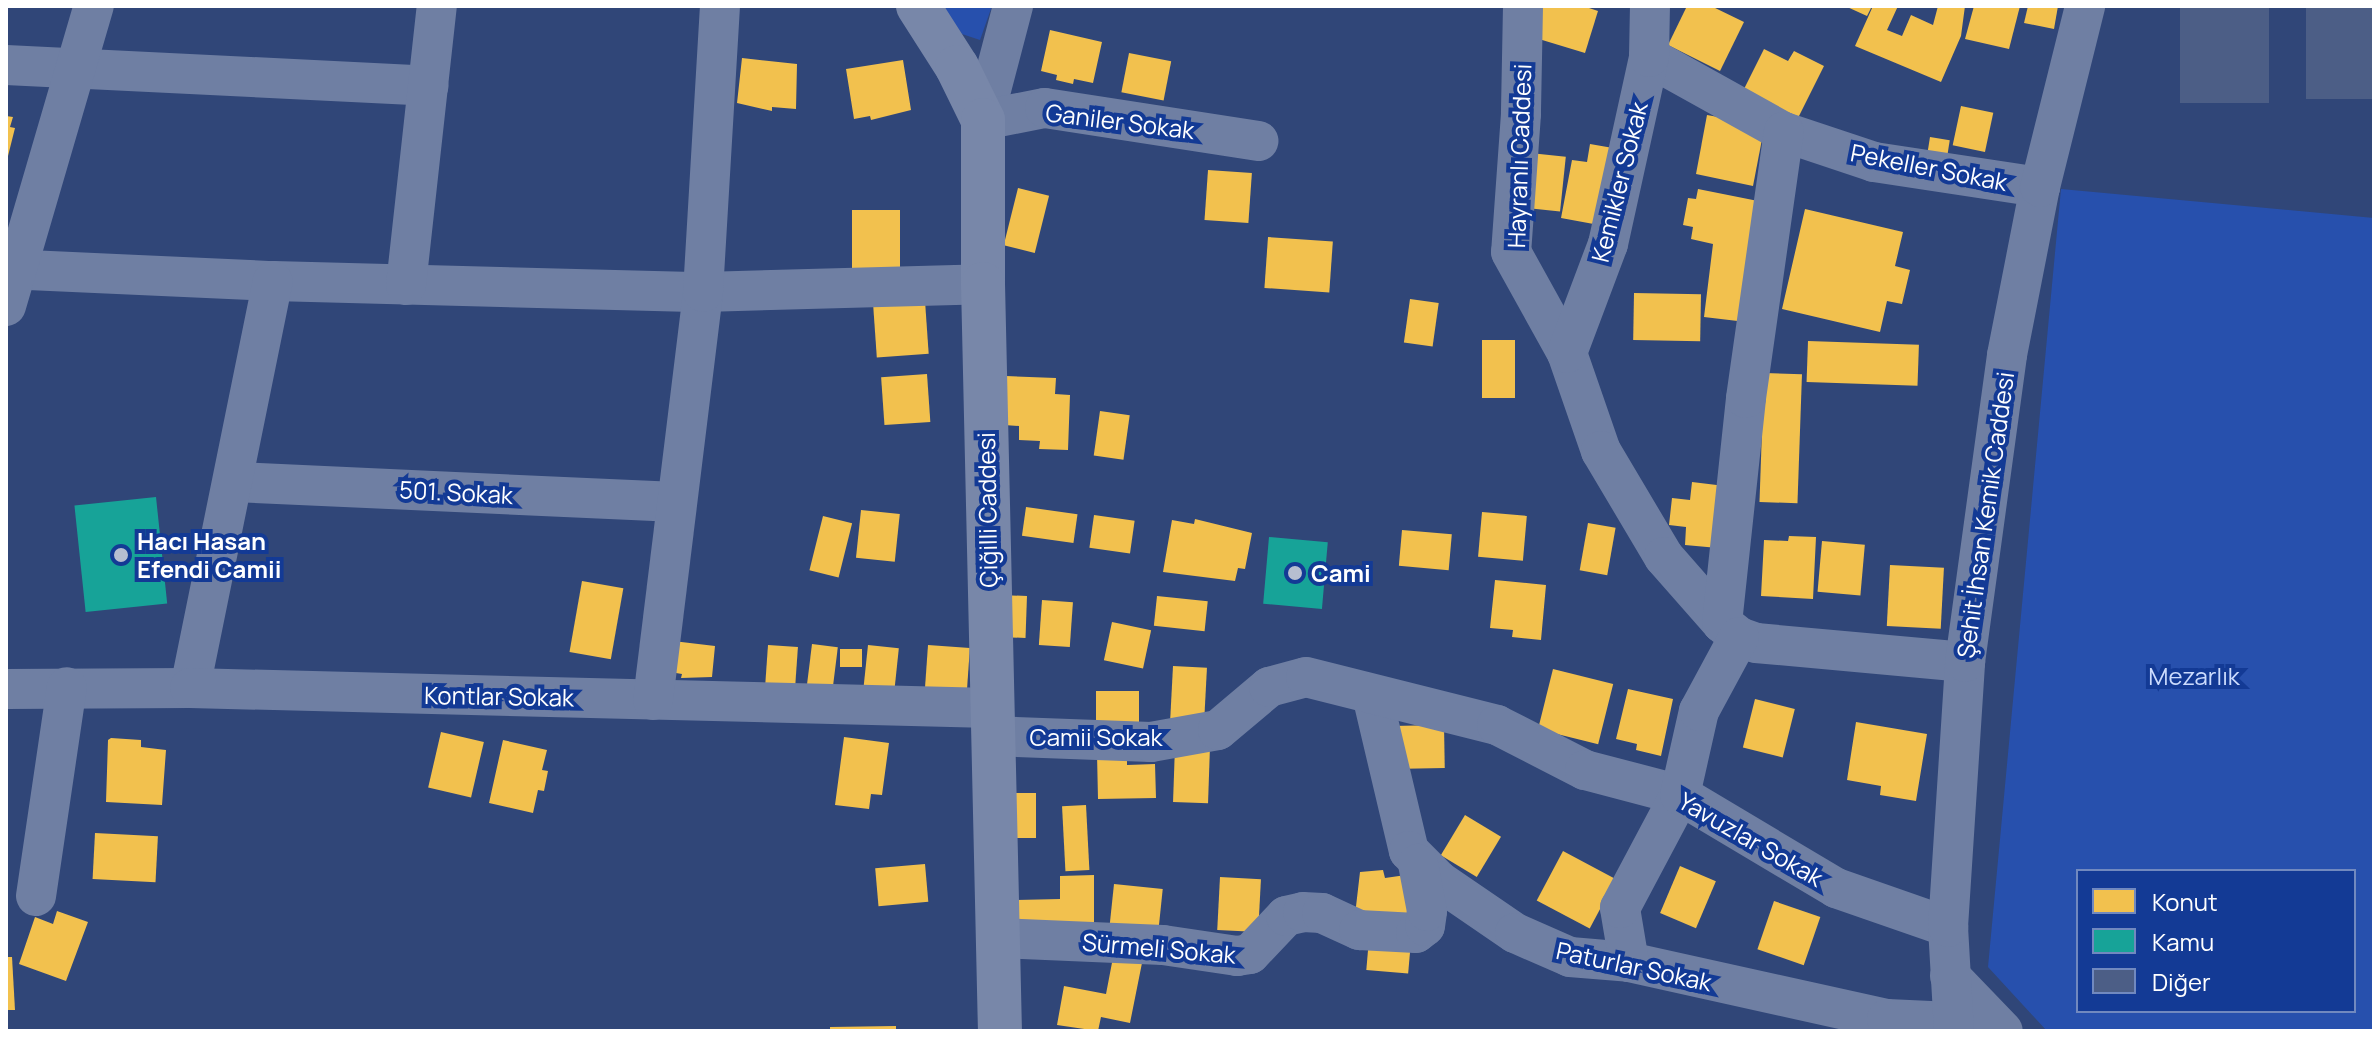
<!DOCTYPE html>
<meta charset="utf-8">
<style>
body{margin:0}
#map{position:relative;width:2380px;height:1037px;overflow:hidden;background:#304678;font-family:Manrope,sans-serif}
div>[style]{position:absolute}
[style*='--x']{left:calc(var(--x)*1px);top:calc(var(--y)*1px);width:calc(var(--w)*1px);rotate:calc(var(--a)*1deg)}
.green>*{inset:0;background:#2750ad}
.homes>*{inset:0;background:#f2c14e;transform-origin:0 0}
.public>*{inset:0;background:#17a398;transform-origin:0 0}
.building>*{inset:0;background:#4c5e86;transform-origin:0 0}
.minor>*{height:40px;margin:-20px;padding:0 20px;transform-origin:20px;border-radius:20px;background:#6f7fa3}
.major>*{height:44px;margin:-22px;padding:0 22px;transform-origin:22px;border-radius:22px;background:#7887a9}
.dots>*{width:22px;height:22px;translate:-50% -50%;box-sizing:border-box;border:4px solid #133a95;border-radius:50%}
span{translate:-50% -50%;white-space:nowrap;text-align:center;line-height:1.15;-webkit-text-stroke:8px #133a95;paint-order:stroke}
.street-label{font-size:24px;color:#fff}
.poi-label{font-size:24px;color:#fff;font-weight:700}
.left{translate:0 -50%;text-align:left}
.park-label{font-size:24px;color:#cbdbfd}
.frame{position:absolute;inset:0;border:8px solid #fff;pointer-events:none}
.legend{position:absolute;left:2076px;top:869px;width:280px;height:144px;box-sizing:border-box;background:#133a95;border:2px solid #7189bf;margin:0;padding:10px 14px;list-style:none;font-size:24px;color:#fff}
.legend li{display:flex;align-items:center;gap:16px;height:40px}
.legend b{width:40px;border:2px solid #7189bf}
</style>
<div id="map">
<div class="green">
<i style="clip-path:polygon(942px 6px,992px 6px,980px 40px,962px 34px)"></i>
<i style="clip-path:polygon(evenodd,2061px 189px,2374px 218px,2374px 1031px,2047px 1031px,1988px 967px,2061px 189px,2078px 871px,2354px 871px,2354px 1011px,2078px 1011px,2078px 871px)"></i>
</div>
<div class="homes">
<i style="clip-path:polygon(1538px 6px,1583px 6px,1598px 11px,1585px 53px,1529px 36px)"></i>
<i style="clip-path:polygon(1687px 6px,1711px 6px,1744px 22px,1720px 71px,1668px 45px)"></i>
<i style="clip-path:polygon(1845px 6px,1872px 6px,1867px 16px)"></i>
<i style="clip-path:polygon(1873px 6px,1898px 6px,1887px 30px,1902px 36px,1911px 15px,1933px 25px,1938px 6px,1965px 6px,1961px 36px,1941px 82px,1855px 46px)"></i>
<i style="clip-path:polygon(1974px 6px,2020px 6px,2009px 49px,1965px 39px)"></i>
<i style="clip-path:polygon(2028px 6px,2058px 6px,2054px 29px,2024px 23px)"></i>
<i style="clip-path:polygon(1050px 30px,1102px 42px,1093px 83px,1074px 79px,1073px 84px,1056px 80px,1057px 75px,1041px 71px)"></i>
<i style="clip-path:polygon(1764px 49px,1788px 61px,1794px 51px,1824px 66px,1795px 124px,1740px 97px)"></i>
<i style="left:1129px;top:53px;width:43px;height:40px;rotate:11deg"></i>
<i style="clip-path:polygon(742px 58px,797px 64px,796px 109px,772px 107px,772px 111px,737px 103px)"></i>
<i style="clip-path:polygon(903px 60px,911px 110px,871px 120px,870px 116px,854px 119px,846px 69px)"></i>
<i style="left:1961px;top:106px;width:33px;height:40px;rotate:12deg"></i>
<i style="clip-path:polygon(1707px 115px,1740px 121px,1763px 134px,1753px 186px,1696px 174px)"></i>
<i style="clip-path:polygon(6px 116px,13px 117px,10px 127px,15px 128px,7px 160px)"></i>
<i style="left:1930px;top:137px;width:20px;height:20px;rotate:9deg"></i>
<i style="clip-path:polygon(1590px 144px,1613px 148px,1599px 225px,1561px 218px,1572px 160px,1587px 162px)"></i>
<i style="left:1530px;top:153px;width:36px;height:55px;rotate:6deg"></i>
<i style="left:1208px;top:170px;width:44px;height:50px;rotate:4deg"></i>
<i style="left:1018px;top:188px;width:32px;height:59px;rotate:14deg"></i>
<i style="clip-path:polygon(1698px 189px,1768px 203px,1746px 322px,1704px 317px,1713px 244px,1691px 239px,1693px 227px,1683px 225px,1688px 198px,1696px 199px)"></i>
<i style="clip-path:polygon(1805px 209px,1903px 232px,1895px 266px,1910px 270px,1902px 304px,1887px 301px,1880px 332px,1782px 309px)"></i>
<i style="left:900px;top:210px;width:64px;height:48px;rotate:90deg"></i>
<i style="left:1268px;top:237px;width:65px;height:51px;rotate:4deg"></i>
<i style="left:1634px;top:293px;width:67px;height:47px;rotate:1deg"></i>
<i style="left:1410px;top:299px;width:29px;height:44px;rotate:8deg"></i>
<i style="left:925px;top:301px;width:53px;height:52px;rotate:86deg"></i>
<i style="left:1482px;top:340px;width:33px;height:58px"></i>
<i style="left:1808px;top:341px;width:111px;height:41px;rotate:2deg"></i>
<i style="left:1764px;top:373px;width:38px;height:129px;rotate:2deg"></i>
<i style="left:927px;top:374px;width:48px;height:46px;rotate:86deg"></i>
<i style="clip-path:polygon(1006px 376px,1056px 378px,1055px 394px,1070px 395px,1068px 450px,1039px 449px,1040px 441px,1019px 440px,1019px 426px,1004px 425px)"></i>
<i style="left:1100px;top:411px;width:30px;height:45px;rotate:8deg"></i>
<i style="clip-path:polygon(1692px 482px,1725px 486px,1718px 548px,1685px 545px,1686px 527px,1669px 525px,1672px 498px,1690px 500px)"></i>
<i style="left:1026px;top:507px;width:52px;height:29px;rotate:8deg"></i>
<i style="left:861px;top:510px;width:39px;height:48px;rotate:6deg"></i>
<i style="left:1482px;top:512px;width:45px;height:45px;rotate:5deg"></i>
<i style="left:1094px;top:515px;width:41px;height:33px;rotate:8deg"></i>
<i style="left:823px;top:516px;width:30px;height:56px;rotate:14deg"></i>
<i style="clip-path:polygon(1195px 519px,1252px 533px,1245px 569px,1238px 568px,1235px 581px,1163px 572px,1172px 520px,1194px 524px)"></i>
<i style="left:1588px;top:523px;width:28px;height:48px;rotate:10deg"></i>
<i style="left:1402px;top:530px;width:50px;height:36px;rotate:5deg"></i>
<i style="clip-path:polygon(1789px 536px,1816px 537px,1813px 599px,1761px 596px,1764px 540px,1788px 541px)"></i>
<i style="left:1822px;top:541px;width:43px;height:51px;rotate:5deg"></i>
<i style="left:1890px;top:565px;width:54px;height:61px;rotate:3deg"></i>
<i style="clip-path:polygon(1495px 580px,1546px 585px,1541px 640px,1512px 637px,1513px 630px,1490px 628px)"></i>
<i style="left:582px;top:581px;width:42px;height:72px;rotate:10deg"></i>
<i style="left:999px;top:595px;width:28px;height:42px;rotate:2deg"></i>
<i style="left:1157px;top:596px;width:51px;height:30px;rotate:6deg"></i>
<i style="left:1042px;top:600px;width:31px;height:45px;rotate:4deg"></i>
<i style="left:1112px;top:622px;width:40px;height:39px;rotate:12deg"></i>
<i style="clip-path:polygon(673px 641px,715px 646px,712px 677px,681px 678px,682px 674px,670px 672px)"></i>
<i style="left:812px;top:644px;width:26px;height:46px;rotate:7deg"></i>
<i style="left:768px;top:645px;width:30px;height:44px;rotate:4deg"></i>
<i style="left:868px;top:645px;width:31px;height:49px;rotate:6deg"></i>
<i style="left:928px;top:645px;width:42px;height:55px;rotate:4deg"></i>
<i style="left:840px;top:649px;width:22px;height:18px"></i>
<i style="left:1173px;top:666px;width:34px;height:53px;rotate:3deg"></i>
<i style="left:1553px;top:669px;width:62px;height:62px;rotate:14deg"></i>
<i style="clip-path:polygon(1628px 689px,1673px 699px,1661px 756px,1636px 750px,1637px 744px,1616px 739px)"></i>
<i style="left:1096px;top:691px;width:43px;height:31px"></i>
<i style="left:1755px;top:699px;width:41px;height:50px;rotate:14deg"></i>
<i style="clip-path:polygon(1856px 722px,1927px 734px,1916px 801px,1880px 795px,1881px 786px,1847px 780px)"></i>
<i style="left:1444px;top:725px;width:43px;height:53px;rotate:89deg"></i>
<i style="left:441px;top:732px;width:44px;height:57px;rotate:13deg"></i>
<i style="clip-path:polygon(844px 737px,889px 743px,882px 795px,871px 794px,869px 809px,835px 805px)"></i>
<i style="clip-path:polygon(111px 738px,141px 740px,141px 747px,166px 750px,162px 805px,106px 802px,108px 740px)"></i>
<i style="clip-path:polygon(503px 740px,547px 750px,542px 770px,548px 771px,544px 791px,538px 790px,533px 813px,489px 803px)"></i>
<i style="left:1175px;top:746px;width:35px;height:56px;rotate:2deg"></i>
<i style="clip-path:polygon(1097px 754px,1127px 754px,1127px 765px,1155px 764px,1156px 798px,1098px 799px)"></i>
<i style="left:1009px;top:793px;width:27px;height:45px"></i>
<i style="left:1086px;top:805px;width:65px;height:24px;rotate:87deg"></i>
<i style="left:1465px;top:815px;width:42px;height:47px;rotate:31deg"></i>
<i style="left:95px;top:833px;width:63px;height:46px;rotate:3deg"></i>
<i style="left:1563px;top:851px;width:60px;height:56px;rotate:28deg"></i>
<i style="left:925px;top:864px;width:38px;height:50px;rotate:85deg"></i>
<i style="left:1680px;top:866px;width:39px;height:51px;rotate:23deg"></i>
<i style="clip-path:polygon(1383px 870px,1385px 878px,1413px 874px,1417px 923px,1355px 915px,1360px 872px)"></i>
<i style="clip-path:polygon(1094px 875px,1094px 924px,1013px 926px,1012px 900px,1060px 899px,1060px 876px)"></i>
<i style="left:1220px;top:877px;width:41px;height:53px;rotate:3deg"></i>
<i style="left:1114px;top:884px;width:49px;height:45px;rotate:6deg"></i>
<i style="left:1774px;top:901px;width:49px;height:51px;rotate:19deg"></i>
<i style="clip-path:polygon(57px 911px,88px 922px,66px 981px,19px 964px,35px 917px,53px 924px)"></i>
<i style="left:1369px;top:939px;width:42px;height:31px;rotate:5deg"></i>
<i style="clip-path:polygon(1115px 947px,1144px 953px,1130px 1023px,1101px 1017px,1098px 1031px,1057px 1025px,1064px 986px,1106px 994px)"></i>
<i style="clip-path:polygon(6px 957px,12px 957px,15px 1010px,6px 1010px)"></i>
<i style="clip-path:polygon(896px 1026px,896px 1031px,830px 1031px,830px 1027px)"></i>
</div>
<div class="public">
<i style="left:156px;top:497px;width:107px;height:82px;rotate:84deg"></i>
<i style="left:1269px;top:537px;width:59px;height:67px;rotate:5deg"></i>
</div>
<div class="building">
<i style="left:2180px;top:6px;width:89px;height:97px"></i>
<i style="left:2306px;top:6px;width:68px;height:93px"></i>
</div>
<div class="minor">
<i style="--x:1013;--y:6;--w:118;--a:104.7"></i>
<i style="--x:983;--y:120;--w:63;--a:-11"></i>
<i style="--x:1045;--y:108;--w:216;--a:8.8"></i>
<i style="--x:1523;--y:6;--w:108;--a:91.1"></i>
<i style="--x:1521;--y:114;--w:138;--a:94.1"></i>
<i style="--x:1511;--y:252;--w:115;--a:61"></i>
<i style="--x:1567;--y:353;--w:104;--a:70.9"></i>
<i style="--x:1601;--y:451;--w:123;--a:59.3"></i>
<i style="--x:1664;--y:557;--w:88;--a:48.7"></i>
<i style="--x:1722;--y:623;--w:22;--a:39"></i>
<i style="--x:1739;--y:637;--w:18;--a:19"></i>
<i style="--x:1756;--y:643;--w:210;--a:5.2"></i>
<i style="--x:1649;--y:57;--w:154;--a:29.1"></i>
<i style="--x:1784;--y:132;--w:95;--a:18.4"></i>
<i style="--x:1874;--y:162;--w:168;--a:8.6"></i>
<i style="--x:6;--y:65;--w:423;--a:2.8"></i>
<i style="--x:6;--y:269;--w:267;--a:2.6"></i>
<i style="--x:273;--y:281;--w:430;--a:1.5"></i>
<i style="--x:703;--y:292;--w:280;--a:-1.6"></i>
<i style="--x:406;--y:285;--w:281;--a:-83.7"></i>
<i style="--x:6;--y:306;--w:313;--a:-73.7"></i>
<i style="--x:1567;--y:353;--w:116;--a:-69.4"></i>
<i style="--x:1608;--y:244;--w:191;--a:-77.6"></i>
<i style="--x:1649;--y:57;--w:51;--a:-88.9"></i>
<i style="--x:235;--y:482;--w:442;--a:2.6"></i>
<i style="--x:1722;--y:623;--w:226;--a:-83.9"></i>
<i style="--x:1746;--y:398;--w:269;--a:-81.9"></i>
<i style="--x:190;--y:688;--w:415;--a:-78.5"></i>
<i style="--x:6;--y:689;--w:184;--a:-0.3"></i>
<i style="--x:190;--y:688;--w:801;--a:1.43"></i>
<i style="--x:1372;--y:695;--w:160;--a:76.7"></i>
<i style="--x:1409;--y:851;--w:42;--a:45"></i>
<i style="--x:1439;--y:881;--w:92;--a:34.4"></i>
<i style="--x:1515;--y:933;--w:60;--a:23.6"></i>
<i style="--x:1570;--y:957;--w:59;--a:4.8"></i>
<i style="--x:1629;--y:962;--w:264;--a:12.5"></i>
<i style="--x:1887;--y:1019;--w:65;--a:2.6"></i>
<i style="--x:653;--y:700;--w:411;--a:-83"></i>
<i style="--x:703;--y:292;--w:287;--a:-86.6"></i>
<i style="--x:992;--y:736;--w:159;--a:2.2"></i>
<i style="--x:1151;--y:742;--w:68;--a:-10.2"></i>
<i style="--x:1218;--y:730;--w:67;--a:-40.1"></i>
<i style="--x:1269;--y:687;--w:38;--a:-15"></i>
<i style="--x:1306;--y:677;--w:197;--a:14.1"></i>
<i style="--x:1497;--y:725;--w:99;--a:27.1"></i>
<i style="--x:1585;--y:770;--w:98;--a:14.7"></i>
<i style="--x:1680;--y:795;--w:182;--a:30.8"></i>
<i style="--x:1836;--y:888;--w:119;--a:19.2"></i>
<i style="--x:36;--y:896;--w:211;--a:-81.6"></i>
<i style="--x:998;--y:938;--w:165;--a:2.4"></i>
<i style="--x:1163;--y:945;--w:75;--a:8.5"></i>
<i style="--x:1237;--y:956;--w:13;--a:-9"></i>
<i style="--x:1250;--y:954;--w:52;--a:-46.5"></i>
<i style="--x:1286;--y:916;--w:17;--a:-13"></i>
<i style="--x:1303;--y:912;--w:19;--a:3"></i>
<i style="--x:1322;--y:913;--w:41;--a:24.7"></i>
<i style="--x:1359;--y:930;--w:57;--a:3"></i>
<i style="--x:1416;--y:933;--w:11;--a:-38"></i>
<i style="--x:1425;--y:926;--w:15;--a:-82"></i>
<i style="--x:1427;--y:911;--w:48;--a:-100.8"></i>
<i style="--x:1629;--y:962;--w:55;--a:-99.5"></i>
<i style="--x:1620;--y:908;--w:128;--a:-62"></i>
<i style="--x:1680;--y:795;--w:86;--a:-77.3"></i>
<i style="--x:1699;--y:711;--w:84;--a:-61.6"></i>
<i style="--x:1950;--y:976;--w:76;--a:46.1"></i>
<i style="--x:1954;--y:1031;--w:104;--a:-93.3"></i>
<i style="--x:1948;--y:927;--w:266;--a:-86.3"></i>
<i style="--x:1965;--y:662;--w:310;--a:-82.2"></i>
<i style="--x:2007;--y:355;--w:171;--a:-78.9"></i>
<i style="--x:2040;--y:187;--w:187;--a:-76"></i>
</div>
<div class="major">
<i style="--x:918;--y:6;--w:72;--a:57.4"></i>
<i style="--x:957;--y:67;--w:59;--a:63.9"></i>
<i style="--x:983;--y:120;--w:164;--a:90"></i>
<i style="--x:983;--y:284;--w:747;--a:88.7"></i>
</div>
<div class="dots">
<i style="left:121px;top:555px;background:#b7bed0"></i>
<i style="left:1295px;top:573px;background:#b7bed0"></i>
</div>
<div class="street-label">
<span style="left:1120px;top:121px;rotate:7deg">Ganiler Sokak</span>
<span style="left:1519px;top:156px;rotate:-88deg">Hayranlı Caddesi</span>
<span style="left:1929px;top:167px;rotate:11deg">Pekeller Sokak</span>
<span style="left:1619px;top:182px;rotate:-76deg">Kemikler Sokak</span>
<span style="left:456px;top:492px;rotate:3deg">501. Sokak</span>
<span style="left:987px;top:510px;rotate:-91deg">Çiğilli Caddesi</span>
<span style="left:1985px;top:515px;rotate:-82deg">Şehit İhsan Kemik Caddesi</span>
<span style="left:499px;top:696px;rotate:1deg">Kontlar Sokak</span>
<span style="left:1096px;top:737px">Camii Sokak</span>
<span style="left:1751px;top:839px;rotate:30deg">Yavuzlar Sokak</span>
<span style="left:1159px;top:948px;rotate:5deg">Sürmeli Sokak</span>
<span style="left:1634px;top:966px;rotate:12deg">Paturlar Sokak</span>
</div>
<div class="poi-label">
<span class="left" style="left:137px;top:555px">Hacı Hasan<br>Efendi Camii</span>
<span class="left" style="left:1311px;top:573px">Cami</span>
</div>
<div class="park-label">
<span style="left:2194px;top:676px">Mezarlık</span>
</div>
<div class="frame"></div>
<ul class="legend">
<li><b style="height:22px;background:#f2c14e"></b>Konut</li>
<li><b style="height:22px;background:#17a398"></b>Kamu</li>
<li><b style="height:22px;background:#4c5e86"></b>Diğer</li>
</ul>
</div>
